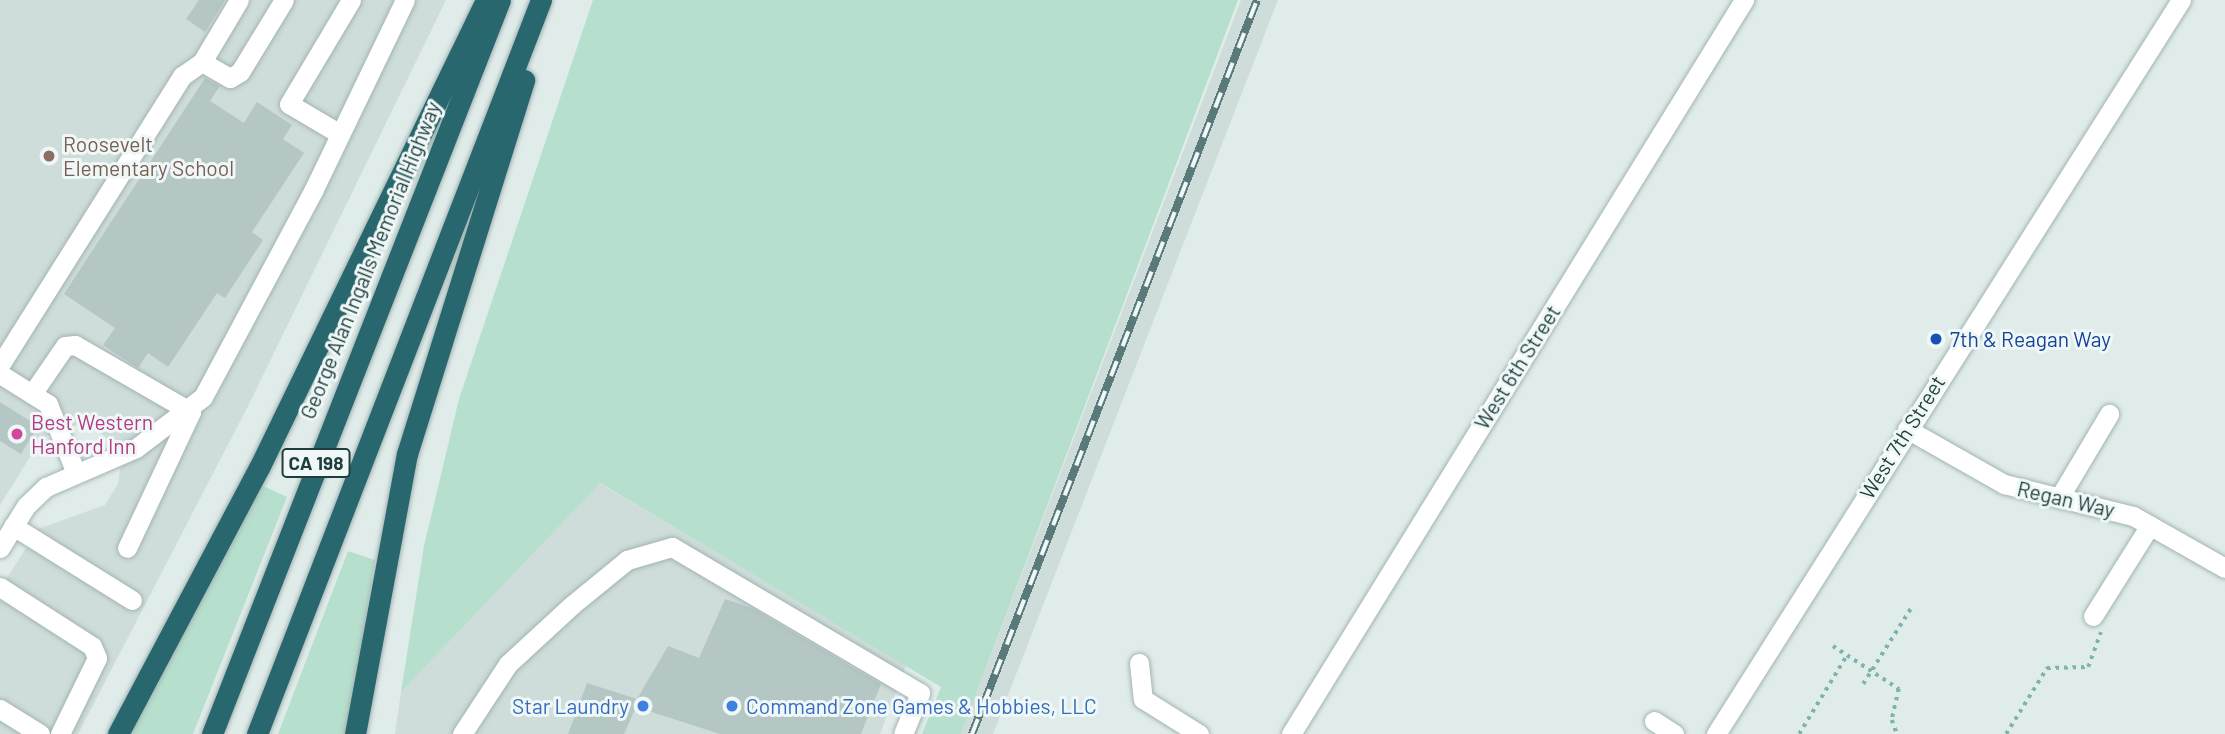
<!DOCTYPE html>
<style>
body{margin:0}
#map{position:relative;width:2225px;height:734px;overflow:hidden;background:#e0ecea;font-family:Barlow,sans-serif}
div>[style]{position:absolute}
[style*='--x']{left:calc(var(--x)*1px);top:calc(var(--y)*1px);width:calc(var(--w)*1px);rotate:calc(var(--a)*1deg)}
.built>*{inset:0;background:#cedcda}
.green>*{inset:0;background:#b7dfcd}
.building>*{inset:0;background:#b5c7c4}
.path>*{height:3.5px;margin-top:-1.75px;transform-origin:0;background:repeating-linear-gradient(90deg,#7db3b1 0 3.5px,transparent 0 8.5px)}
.roads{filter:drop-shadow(0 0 2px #a2b4b3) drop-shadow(0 0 2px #a2b4b3)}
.minor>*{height:19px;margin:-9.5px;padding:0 9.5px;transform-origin:9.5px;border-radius:9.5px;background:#fff}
.highway>*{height:21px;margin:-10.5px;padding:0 10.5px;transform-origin:10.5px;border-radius:10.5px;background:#28676d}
.rail>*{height:8px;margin-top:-4px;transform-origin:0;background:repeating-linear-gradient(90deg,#f0f8f7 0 16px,#59797a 0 32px);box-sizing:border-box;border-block:2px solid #59797a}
.dots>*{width:19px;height:19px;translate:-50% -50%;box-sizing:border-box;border:4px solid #f0f8f7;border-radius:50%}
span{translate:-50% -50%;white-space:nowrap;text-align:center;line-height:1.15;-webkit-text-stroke:6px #f0f8f7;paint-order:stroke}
.shield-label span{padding:2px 5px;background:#f0f8f7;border:2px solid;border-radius:5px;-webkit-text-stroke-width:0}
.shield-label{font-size:19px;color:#1f3d3e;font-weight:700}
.education-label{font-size:21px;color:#785e54}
.left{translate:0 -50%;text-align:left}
.street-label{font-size:21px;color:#1f3d3e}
.transit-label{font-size:21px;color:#164399}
.hotel-label{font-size:21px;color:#b23c85}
.shop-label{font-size:21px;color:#366cbe}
.right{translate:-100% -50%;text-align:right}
</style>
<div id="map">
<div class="built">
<i style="clip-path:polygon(0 0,446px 0,249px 404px,78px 734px,0 734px,0 589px,38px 529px,105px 505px,118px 484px,121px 464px,115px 445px,97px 430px,77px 425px,57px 429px,40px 441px,0 505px)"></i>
<i style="clip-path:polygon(1241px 0,1278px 0,993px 734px,961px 734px)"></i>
<i style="clip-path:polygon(599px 483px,906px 665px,880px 734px,395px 734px,401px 692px)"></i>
</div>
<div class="green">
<i style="clip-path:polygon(593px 0,1238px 0,961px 734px,922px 734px,941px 687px,600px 483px,401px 692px,424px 546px,459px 399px)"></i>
<i style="clip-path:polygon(259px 484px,287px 497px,193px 734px,128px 734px)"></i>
<i style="clip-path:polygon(348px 551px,375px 560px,347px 734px,278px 734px)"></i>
</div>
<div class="building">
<i style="clip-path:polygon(199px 0,225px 0,205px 32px,186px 19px)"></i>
<i style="clip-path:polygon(205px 78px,220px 86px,210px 101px,244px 123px,257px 102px,292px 125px,283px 139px,304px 153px,252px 232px,263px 240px,225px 298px,217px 293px,168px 367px,148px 353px,138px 368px,103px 345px,115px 328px,64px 294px)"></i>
<i style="clip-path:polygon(0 402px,38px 426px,21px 454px,0 441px)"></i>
<i style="clip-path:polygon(725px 599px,752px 608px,881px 684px,861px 734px,720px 734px,636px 707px,624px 734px,568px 734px,587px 683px,637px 699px,668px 646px,699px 658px)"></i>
</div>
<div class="path">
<i style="--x:1833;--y:646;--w:79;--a:33.1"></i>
<i style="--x:1899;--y:689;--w:32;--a:103"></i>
<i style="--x:1892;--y:720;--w:15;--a:70"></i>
<i style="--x:1863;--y:684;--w:90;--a:-57.7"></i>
<i style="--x:1799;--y:734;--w:92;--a:-58.7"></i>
<i style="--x:2006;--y:734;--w:78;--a:-58.2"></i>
<i style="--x:2047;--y:668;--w:41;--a:-1.4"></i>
<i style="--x:2088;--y:667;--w:37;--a:-70"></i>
</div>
<div class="roads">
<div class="minor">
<i style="--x:202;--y:62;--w:32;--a:30"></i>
<i style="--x:230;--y:78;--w:12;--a:-31"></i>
<i style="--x:240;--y:72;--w:84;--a:-58.6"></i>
<i style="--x:340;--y:134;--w:59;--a:-149.5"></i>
<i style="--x:289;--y:104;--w:121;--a:-59.2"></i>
<i style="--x:0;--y:365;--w:342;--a:-57.8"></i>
<i style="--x:182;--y:76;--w:24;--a:-35"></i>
<i style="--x:202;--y:62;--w:72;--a:-59.2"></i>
<i style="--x:0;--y:374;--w:57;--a:32"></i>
<i style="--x:48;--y:404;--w:74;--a:67.9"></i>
<i style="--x:32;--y:394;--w:58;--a:-55.5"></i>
<i style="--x:65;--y:346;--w:10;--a:-6"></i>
<i style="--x:75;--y:345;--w:134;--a:30"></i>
<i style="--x:191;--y:412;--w:150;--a:115.2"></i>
<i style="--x:1907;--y:429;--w:112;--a:29.6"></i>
<i style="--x:2004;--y:484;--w:133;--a:13.9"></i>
<i style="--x:2133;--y:516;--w:106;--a:29.5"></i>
<i style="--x:2059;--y:498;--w:98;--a:-59.2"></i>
<i style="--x:13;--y:526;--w:140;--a:31.9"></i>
<i style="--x:0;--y:548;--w:49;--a:-58.2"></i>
<i style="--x:26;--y:506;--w:28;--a:-44"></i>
<i style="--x:46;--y:487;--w:98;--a:-23.4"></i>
<i style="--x:136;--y:448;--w:84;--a:-37.3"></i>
<i style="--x:203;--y:397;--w:234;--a:-61.9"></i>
<i style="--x:313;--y:191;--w:212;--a:-64.3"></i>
<i style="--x:0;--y:587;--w:109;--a:32.7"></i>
<i style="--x:92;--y:646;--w:13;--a:67"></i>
<i style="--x:97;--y:658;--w:85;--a:116"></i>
<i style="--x:2093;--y:616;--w:107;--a:-57.9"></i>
<i style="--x:1139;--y:663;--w:36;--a:84"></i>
<i style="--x:1143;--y:699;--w:66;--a:32"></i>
<i style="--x:0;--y:709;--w:47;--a:32"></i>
<i style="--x:1654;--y:721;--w:24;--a:33"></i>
<i style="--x:462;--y:734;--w:84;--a:-56.7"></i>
<i style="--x:508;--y:664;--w:87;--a:-42.7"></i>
<i style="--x:572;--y:605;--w:71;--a:-39.3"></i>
<i style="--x:627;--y:560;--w:47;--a:-16.1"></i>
<i style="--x:672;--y:547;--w:288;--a:30.5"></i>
<i style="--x:920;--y:693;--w:44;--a:112.5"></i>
<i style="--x:1291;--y:734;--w:863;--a:-58.32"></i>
<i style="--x:1716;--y:734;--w:869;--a:-57.65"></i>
</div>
<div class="highway">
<i style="--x:118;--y:734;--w:301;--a:-62.1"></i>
<i style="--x:259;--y:468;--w:520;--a:-64.12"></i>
<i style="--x:212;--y:734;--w:788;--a:-68.58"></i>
<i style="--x:257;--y:734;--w:787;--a:-68.85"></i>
<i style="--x:355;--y:734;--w:285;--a:-79.5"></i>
<i style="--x:407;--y:454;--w:392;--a:-72.6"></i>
</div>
</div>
<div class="rail">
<i style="--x:972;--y:734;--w:787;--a:-68.78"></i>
</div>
<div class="dots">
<i style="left:49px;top:156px;background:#8d6e63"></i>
<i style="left:1936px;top:339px;background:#1a4fb4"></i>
<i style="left:17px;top:434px;background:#d1479c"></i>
<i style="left:643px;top:706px;background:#3f7fe0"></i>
<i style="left:732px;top:706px;background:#3f7fe0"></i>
</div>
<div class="shield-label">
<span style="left:316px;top:463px">CA 198</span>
</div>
<div class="education-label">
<span class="left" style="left:63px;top:156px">Roosevelt<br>Elementary School</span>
</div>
<div class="street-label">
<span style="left:370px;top:260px;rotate:-68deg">George Alan Ingalls Memorial Highway</span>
<span style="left:1517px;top:367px;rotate:-58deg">West 6th Street</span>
<span style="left:1902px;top:437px;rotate:-58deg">West 7th Street</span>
<span style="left:2066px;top:499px;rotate:13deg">Regan Way</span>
</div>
<div class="transit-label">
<span class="left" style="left:1950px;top:339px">7th &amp; Reagan Way</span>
</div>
<div class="hotel-label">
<span class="left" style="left:31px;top:434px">Best Western<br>Hanford Inn</span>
</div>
<div class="shop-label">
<span class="right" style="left:629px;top:706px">Star Laundry</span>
<span class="left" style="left:746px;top:706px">Command Zone Games &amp; Hobbies, LLC</span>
</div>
</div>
